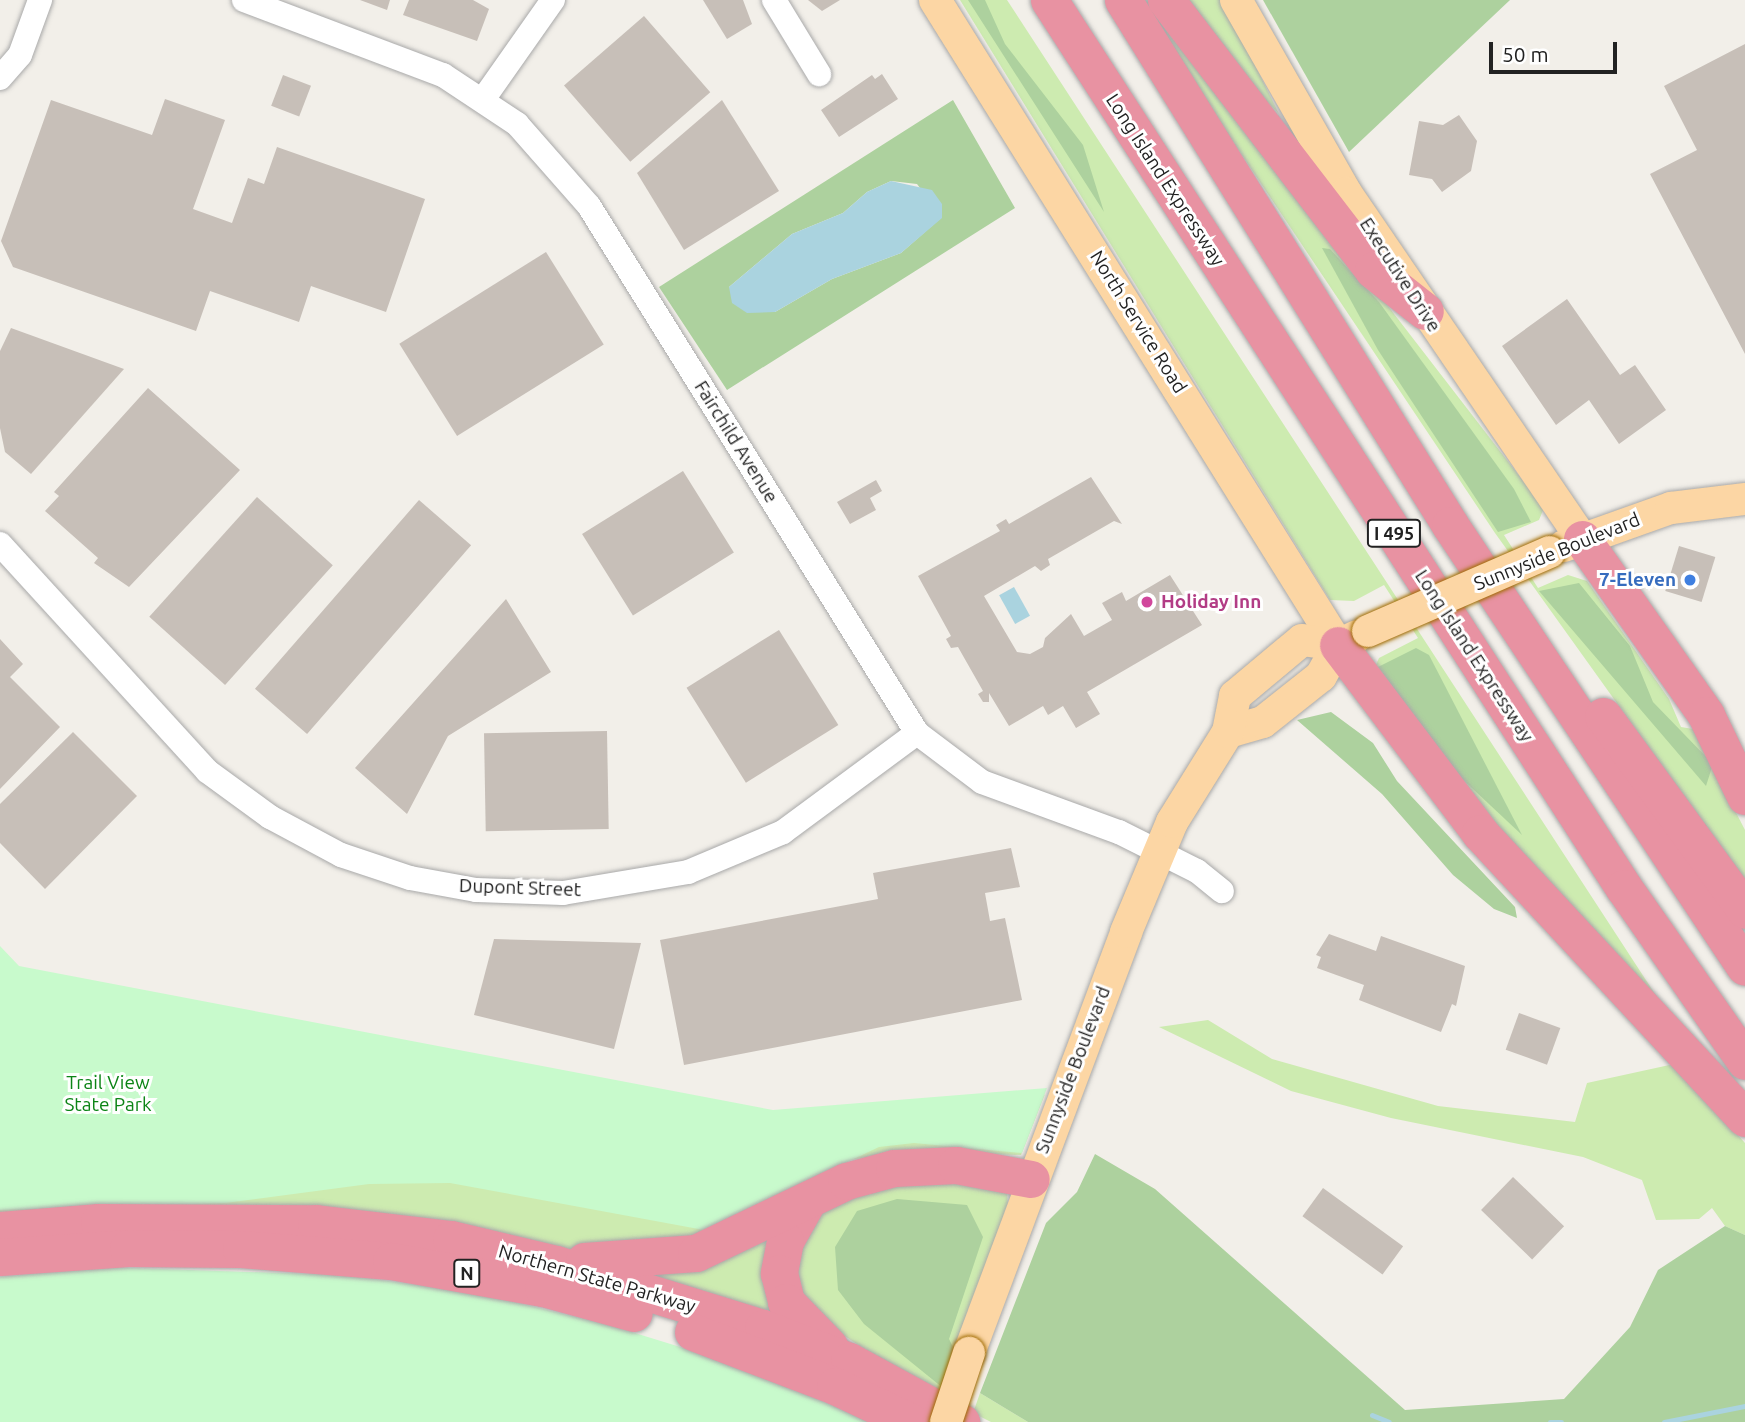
<!DOCTYPE html>
<style>
body{margin:0}
#map{position:relative;width:1745px;height:1422px;overflow:hidden;background:#f2efe9;font-family:Ubuntu,sans-serif}
div>[style]{position:absolute}
[style*='--x']{left:calc(var(--x)*1px);top:calc(var(--y)*1px);width:calc(var(--w)*1px);rotate:calc(var(--a)*1deg)}
.grass>*{inset:0;background:#cdebb0}
.forest>*{inset:0;background:#add19e}
.park>*{inset:0;background:#c8facc}
.water>*{inset:0;background:#aad3df;transform-origin:0 0}
.stream>*{height:5px;margin:-2.5px;padding:0 2.5px;transform-origin:2.5px;border-radius:2.5px;background:#aad3df}
.building>*{inset:0;background:#c7bfb8;transform-origin:0 0}
.roads{filter:drop-shadow(0 0 2px #a9a9a9) drop-shadow(0 0 2px #a9a9a9)}
.minor>*{height:24px;margin:-12px;padding:0 12px;transform-origin:12px;border-radius:12px;background:#fff}
.major>*{height:32px;margin:-16px;padding:0 16px;transform-origin:16px;border-radius:16px;background:#fcd6a4}
.highway>*{height:37px;margin:-18.5px;padding:0 18.5px;transform-origin:18.5px;border-radius:18.5px;background:#e892a2}
.bridges{filter:drop-shadow(0 0 2px #a06b00) drop-shadow(0 0 2px #a06b00)}
.major-bridge>*{height:32px;margin:-16px;padding:0 16px;transform-origin:16px;border-radius:16px;background:#fcd6a4}
.dots>*{width:19px;height:19px;translate:-50% -50%;box-sizing:border-box;border:4px solid #fff;border-radius:50%}
span{translate:-50% -50%;white-space:nowrap;text-align:center;line-height:1.15;-webkit-text-stroke:6px #fff;paint-order:stroke}
.shield-label span{padding:2px 5px;background:#fff;border:2px solid;border-radius:5px;-webkit-text-stroke-width:0}
.shield-label{font-size:18px;color:#222;font-weight:700}
.street-label{font-size:19px;color:#222}
.shop-label{font-size:19px;color:#366cbe;font-weight:700}
.right{translate:-100% -50%;text-align:right}
.hotel-label{font-size:19px;color:#b23c85;font-weight:700}
.left{translate:0 -50%;text-align:left}
.park-label{font-size:19px;color:#0c8416}
.scale{position:absolute;left:1489px;top:42px;width:128px;height:32px;box-sizing:border-box;border:4px solid #222;border-top:0;padding-left:9px;font-size:21px;line-height:24px;white-space:nowrap;color:#222;-webkit-text-stroke:5px #fff;paint-order:stroke}
</style>
<div id="map">
<div class="grass">
<i style="clip-path:polygon(960px 0,1007px 0,1657px 997px,1501px 834px,1375px 667px,1379px 658px,1418px 638px,1384px 585px,1354px 601px,1330px 600px)"></i>
<i style="clip-path:polygon(1138px 0,1146px 0,1252px 130px,1544px 508px,1539px 520px,1504px 535px,1538px 588px,1568px 575px,1587px 581px,1669px 699px,1681px 727px,1693px 729px,1745px 830px,1745px 882px,1495px 533px)"></i>
<i style="clip-path:polygon(1185px 0,1223px 0,1279px 114px,1233px 66px)"></i>
<i style="clip-path:polygon(1208px 1020px,1272px 1059px,1438px 1106px,1575px 1122px,1587px 1083px,1674px 1064px,1745px 1143px,1745px 1235px,1725px 1226px,1712px 1208px,1699px 1219px,1656px 1220px,1642px 1180px,1583px 1157px,1391px 1118px,1291px 1091px,1159px 1027px)"></i>
<i style="clip-path:polygon(1045px 1094px,1021px 1155px,903px 1151px,850px 1160px,716px 1241px,615px 1254px,0 1216px,0 1176px,803px 1168px,894px 1141px,1027px 1113px)"></i>
<i style="clip-path:polygon(927px 1174px,1007px 1193px,1008px 1205px,939px 1398px,790px 1300px,798px 1227px,827px 1202px)"></i>
<i style="clip-path:polygon(770px 1227px,783px 1320px,635px 1278px)"></i>
<i style="clip-path:polygon(980px 1393px,1028px 1422px,991px 1422px,973px 1413px)"></i>
</div>
<div class="forest">
<i style="clip-path:polygon(968px 0,985px 0,1005px 44px,1083px 145px,1104px 212px)"></i>
<i style="clip-path:polygon(1263px 0,1510px 0,1349px 152px)"></i>
<i style="clip-path:polygon(evenodd,953px 100px,1015px 208px,727px 390px,659px 287px,953px 100px,891px 181px,917px 184px,942px 217px,901px 253px,832px 279px,775px 312px,729px 287px,792px 234px,843px 213px,867px 192px,891px 181px)"></i>
<i style="clip-path:polygon(1322px 248px,1330px 249px,1379px 302px,1514px 489px,1531px 522px,1498px 532px,1378px 350px)"></i>
<i style="clip-path:polygon(1579px 583px,1630px 646px,1653px 702px,1713px 764px,1706px 786px,1539px 591px)"></i>
<i style="clip-path:polygon(1416px 648px,1429px 655px,1522px 835px,1458px 775px,1378px 667px)"></i>
<i style="clip-path:polygon(1331px 712px,1373px 743px,1397px 781px,1515px 907px,1517px 918px,1494px 909px,1453px 875px,1382px 794px,1297px 720px)"></i>
<i style="clip-path:polygon(1095px 1154px,1155px 1189px,1405px 1410px,1564px 1399px,1630px 1327px,1658px 1270px,1725px 1226px,1745px 1235px,1745px 1422px,1028px 1422px,980px 1393px,1046px 1223px,1077px 1192px)"></i>
<i style="clip-path:polygon(897px 1199px,967px 1205px,983px 1237px,949px 1339px,956px 1353px,943px 1388px,864px 1324px,838px 1290px,835px 1247px,857px 1211px)"></i>
</div>
<div class="park">
<i style="clip-path:polygon(0 946px,19px 966px,773px 1110px,1047px 1088px,1022px 1153px,914px 1143px,879px 1147px,704px 1230px,450px 1183px,369px 1184px,225px 1203px,0 1210px)"></i>
<i style="clip-path:polygon(99px 1267px,343px 1275px,477px 1293px,609px 1325px,732px 1363px,871px 1422px,0 1422px,0 1277px)"></i>
</div>
<div class="water">
<i style="clip-path:polygon(891px 181px,932px 190px,942px 204px,942px 218px,901px 253px,832px 279px,775px 312px,747px 313px,732px 303px,729px 287px,792px 234px,843px 213px,867px 192px)"></i>
<i style="left:1014px;top:587px;width:33px;height:17px;rotate:61deg"></i>
</div>
<div class="stream">
<i style="--x:1372;--y:1415;--w:18;--a:22"></i>
<i style="--x:1550;--y:1422;--w:11;--a:0"></i>
<i style="--x:1664;--y:1422;--w:83;--a:-11.2"></i>
</div>
<div class="building">
<i style="clip-path:polygon(360px 0,390px 0,387px 10px)"></i>
<i style="clip-path:polygon(409px 0,473px 0,489px 9px,477px 41px,403px 15px)"></i>
<i style="clip-path:polygon(703px 0,743px 0,752px 24px,727px 39px)"></i>
<i style="clip-path:polygon(808px 0,840px 0,822px 11px)"></i>
<i style="left:644px;top:16px;width:101px;height:106px;rotate:49deg"></i>
<i style="clip-path:polygon(1745px 44px,1745px 354px,1650px 174px,1697px 150px,1664px 86px)"></i>
<i style="clip-path:polygon(882px 74px,898px 99px,839px 137px,821px 110px,872px 75px,875px 79px)"></i>
<i style="left:283px;top:75px;width:30px;height:33px;rotate:21deg"></i>
<i style="clip-path:polygon(165px 99px,225px 120px,193px 209px,232px 223px,248px 178px,264px 184px,277px 147px,425px 199px,386px 312px,311px 286px,299px 322px,210px 291px,196px 331px,13px 267px,1px 241px,51px 100px,152px 135px)"></i>
<i style="clip-path:polygon(722px 100px,779px 191px,684px 250px,637px 173px)"></i>
<i style="clip-path:polygon(1459px 115px,1477px 141px,1471px 171px,1442px 192px,1432px 179px,1409px 175px,1419px 121px,1443px 125px)"></i>
<i style="left:546px;top:252px;width:109px;height:173px;rotate:58deg"></i>
<i style="clip-path:polygon(1567px 299px,1620px 375px,1635px 365px,1666px 410px,1619px 444px,1589px 400px,1556px 425px,1502px 346px)"></i>
<i style="clip-path:polygon(11px 328px,124px 369px,31px 474px,5px 452px,0 428px,0 351px)"></i>
<i style="clip-path:polygon(148px 388px,240px 470px,129px 587px,94px 563px,98px 558px,45px 511px,59px 496px,54px 492px)"></i>
<i style="left:683px;top:471px;width:96px;height:119px;rotate:58deg"></i>
<i style="clip-path:polygon(1091px 477px,1122px 524px,1114px 521px,1048px 559px,1050px 565px,1041px 571px,1035px 566px,984px 596px,1017px 652px,1030px 654px,1043px 647px,1045px 638px,1071px 614px,1084px 636px,1112px 620px,1102px 603px,1122px 592px,1126px 601px,1170px 575px,1202px 625px,1087px 692px,1100px 714px,1076px 728px,1063px 706px,1048px 715px,1043px 706px,1009px 726px,989px 693px,989px 702px,983px 702px,978px 694px,983px 691px,958px 647px,951px 648px,946px 639px,951px 636px,918px 576px,1000px 531px,996px 525px,1006px 519px,1009px 524px)"></i>
<i style="clip-path:polygon(876px 480px,882px 491px,870px 498px,876px 510px,850px 524px,837px 502px)"></i>
<i style="left:257px;top:497px;width:102px;height:161px;rotate:42deg"></i>
<i style="left:419px;top:500px;width:69px;height:250px;rotate:41deg"></i>
<i style="left:1679px;top:546px;width:38px;height:47px;rotate:17deg"></i>
<i style="clip-path:polygon(506px 599px,551px 672px,448px 736px,407px 814px,355px 768px)"></i>
<i style="left:779px;top:630px;width:112px;height:109px;rotate:58deg"></i>
<i style="clip-path:polygon(0 639px,23px 664px,10px 677px,60px 727px,0 789px)"></i>
<i style="left:607px;top:731px;width:98px;height:123px;rotate:89deg"></i>
<i style="clip-path:polygon(73px 732px,137px 796px,45px 889px,0 843px,0 804px)"></i>
<i style="clip-path:polygon(1011px 848px,1020px 887px,985px 893px,990px 921px,1005px 918px,1022px 1000px,684px 1065px,660px 940px,878px 899px,873px 873px)"></i>
<i style="clip-path:polygon(1329px 934px,1376px 951px,1381px 936px,1465px 966px,1456px 1006px,1452px 1004px,1441px 1032px,1359px 1000px,1364px 985px,1317px 968px,1321px 957px,1316px 955px)"></i>
<i style="clip-path:polygon(494px 939px,641px 943px,614px 1049px,474px 1015px)"></i>
<i style="left:1519px;top:1013px;width:44px;height:39px;rotate:20deg"></i>
<i style="left:1513px;top:1177px;width:71px;height:46px;rotate:44deg"></i>
<i style="left:1323px;top:1188px;width:99px;height:35px;rotate:36deg"></i>
</div>
<div class="roads">
<div class="minor">
<i style="--x:244;--y:0;--w:213;--a:20.7"></i>
<i style="--x:443;--y:75;--w:89;--a:33.5"></i>
<i style="--x:517;--y:124;--w:109;--a:48.7"></i>
<i style="--x:589;--y:206;--w:621;--a:58.1"></i>
<i style="--x:917;--y:733;--w:81;--a:37"></i>
<i style="--x:982;--y:782;--w:146;--a:20.1"></i>
<i style="--x:1119;--y:832;--w:87;--a:26.6"></i>
<i style="--x:1197;--y:871;--w:32;--a:39"></i>
<i style="--x:774;--y:0;--w:87;--a:58.7"></i>
<i style="--x:0;--y:78;--w:30;--a:-49"></i>
<i style="--x:20;--y:55;--w:59;--a:-70"></i>
<i style="--x:484;--y:98;--w:120;--a:-54.9"></i>
<i style="--x:0;--y:544;--w:307;--a:47.6"></i>
<i style="--x:207;--y:771;--w:78;--a:36.1"></i>
<i style="--x:270;--y:817;--w:81;--a:28.2"></i>
<i style="--x:341;--y:855;--w:73;--a:18.4"></i>
<i style="--x:410;--y:878;--w:67;--a:10.3"></i>
<i style="--x:476;--y:890;--w:87;--a:2"></i>
<i style="--x:563;--y:893;--w:127;--a:-9.5"></i>
<i style="--x:688;--y:872;--w:103;--a:-22.8"></i>
<i style="--x:783;--y:832;--w:167;--a:-36.5"></i>
</div>
<div class="major">
<i style="--x:935;--y:0;--w:761;--a:58"></i>
<i style="--x:1236;--y:0;--w:222;--a:60.3"></i>
<i style="--x:1346;--y:193;--w:419;--a:55.7"></i>
<i style="--x:1564;--y:546;--w:114;--a:-19.6"></i>
<i style="--x:1671;--y:508;--w:75;--a:-6.9"></i>
<i style="--x:1228;--y:732;--w:36;--a:-16"></i>
<i style="--x:1263;--y:722;--w:74;--a:-38.4"></i>
<i style="--x:1321;--y:676;--w:35;--a:-61"></i>
<i style="--x:1338;--y:645;--w:21;--a:-25"></i>
<i style="--x:969;--y:1353;--w:449;--a:-69.5"></i>
<i style="--x:1126;--y:932;--w:119;--a:-67.3"></i>
<i style="--x:1172;--y:822;--w:106;--a:-58.1"></i>
<i style="--x:1228;--y:732;--w:37;--a:-79"></i>
<i style="--x:1235;--y:696;--w:87;--a:-39.9"></i>
<i style="--x:1302;--y:640;--w:36;--a:8"></i>
</div>
<div class="highway">
<i style="--x:1049;--y:0;--w:1058;--a:57.08"></i>
<i style="--x:1624;--y:888;--w:211;--a:55"></i>
<i style="--x:1123;--y:0;--w:619;--a:58.08"></i>
<i style="--x:1450;--y:525;--w:531;--a:56.28"></i>
<i style="--x:1166;--y:0;--w:340;--a:52.5"></i>
<i style="--x:1373;--y:270;--w:66;--a:38.3"></i>
<i style="--x:1582;--y:539;--w:215;--a:54.8"></i>
<i style="--x:1706;--y:715;--w:90;--a:64.3"></i>
<i style="--x:1338;--y:645;--w:236;--a:52.9"></i>
<i style="--x:1480;--y:833;--w:389;--a:47.1"></i>
<i style="--x:1603;--y:716;--w:240;--a:53.8"></i>
<i style="--x:807;--y:1202;--w:45;--a:119.4"></i>
<i style="--x:785;--y:1241;--w:33;--a:101"></i>
<i style="--x:779;--y:1273;--w:30;--a:76"></i>
<i style="--x:786;--y:1302;--w:62;--a:45.7"></i>
<i style="--x:0;--y:1230;--w:99;--a:-4.6"></i>
<i style="--x:99;--y:1222;--w:217;--a:0.3"></i>
<i style="--x:316;--y:1223;--w:136;--a:6.8"></i>
<i style="--x:451;--y:1239;--w:108;--a:13.4"></i>
<i style="--x:556;--y:1264;--w:217;--a:17.2"></i>
<i style="--x:763;--y:1328;--w:92;--a:21"></i>
<i style="--x:849;--y:1361;--w:128;--a:28.6"></i>
<i style="--x:0;--y:1257;--w:128;--a:-4"></i>
<i style="--x:128;--y:1248;--w:113;--a:0.5"></i>
<i style="--x:241;--y:1249;--w:150;--a:4.6"></i>
<i style="--x:391;--y:1261;--w:154;--a:10.1"></i>
<i style="--x:543;--y:1288;--w:94;--a:15.4"></i>
<i style="--x:584;--y:1261;--w:112;--a:-4.1"></i>
<i style="--x:696;--y:1253;--w:166;--a:-25.6"></i>
<i style="--x:846;--y:1181;--w:50;--a:-15.2"></i>
<i style="--x:894;--y:1168;--w:62;--a:-2.8"></i>
<i style="--x:956;--y:1165;--w:76;--a:10.6"></i>
<i style="--x:693;--y:1332;--w:152;--a:20.8"></i>
<i style="--x:835;--y:1386;--w:84;--a:25.3"></i>
</div>
</div>
<div class="bridges">
<div class="major-bridge">
<i style="--x:1368;--y:631;--w:198;--a:-23.5"></i>
<i style="--x:946;--y:1422;--w:73;--a:-71.6"></i>
</div>
</div>
<div class="dots">
<i style="left:1690px;top:580px;background:#3f7fe0"></i>
<i style="left:1147px;top:602px;background:#d1479c"></i>
</div>
<div class="shield-label">
<span style="left:1394px;top:533px">I 495</span>
<span style="left:467px;top:1273px">N</span>
</div>
<div class="street-label">
<span style="left:1165px;top:180px;rotate:57deg">Long Island Expressway</span>
<span style="left:1400px;top:275px;rotate:57deg">Executive Drive</span>
<span style="left:1138px;top:322px;rotate:58deg">North Service Road</span>
<span style="left:736px;top:442px;rotate:58deg">Fairchild Avenue</span>
<span style="left:1557px;top:552px;rotate:-22deg">Sunnyside Boulevard</span>
<span style="left:1474px;top:656px;rotate:57deg">Long Island Expressway</span>
<span style="left:520px;top:888px;rotate:2deg">Dupont Street</span>
<span style="left:1073px;top:1070px;rotate:-69deg">Sunnyside Boulevard</span>
<span style="left:597px;top:1279px;rotate:16deg">Northern State Parkway</span>
</div>
<div class="shop-label">
<span class="right" style="left:1676px;top:580px">7-Eleven</span>
</div>
<div class="hotel-label">
<span class="left" style="left:1161px;top:602px">Holiday Inn</span>
</div>
<div class="park-label">
<span style="left:108px;top:1094px">Trail View<br>State Park</span>
</div>
<div class="scale">50 m</div>
</div>
